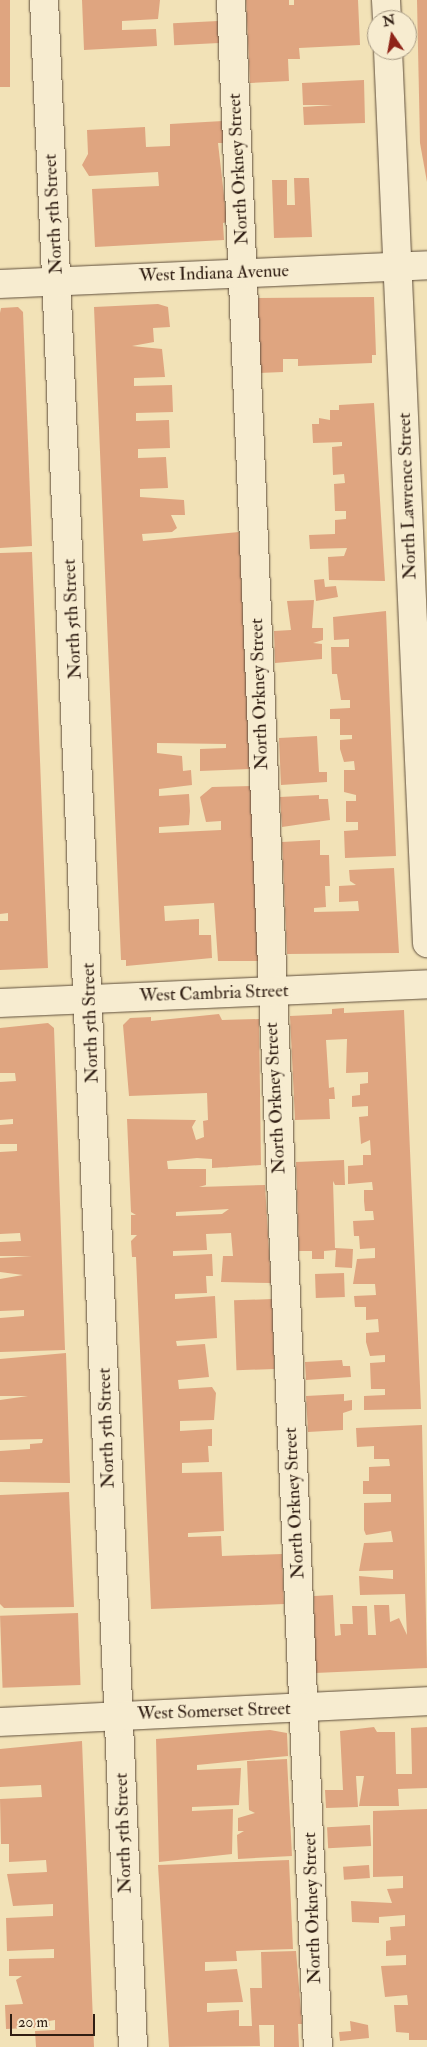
<!DOCTYPE html>
<style>
body{margin:0}
#map{position:relative;width:427px;height:2047px;overflow:hidden;background:#f2e2b7;font-family:"IM FELL Double Pica",serif}
div>[style]{position:absolute}
[style*='--x']{left:calc(var(--x)*1px);top:calc(var(--y)*1px);width:calc(var(--w)*1px);rotate:calc(var(--a)*1deg)}
.building>*{inset:0;background:#dfa580;transform-origin:0 0}
.roads{filter:drop-shadow(0 0 1px #604f3c) drop-shadow(0 0 1px #604f3c)}
.minor>*{height:28px;margin:-14px;padding:0 14px;transform-origin:14px;border-radius:14px;background:#f7ecd0}
span{translate:-50% -50%;white-space:nowrap;text-align:center;line-height:1.15;-webkit-text-stroke:5px #f7ecd0;paint-order:stroke}
.street-label{font-size:18px;color:#301e13}
.north{position:absolute;left:367px;top:10px;width:50px;height:50px;box-sizing:border-box;background:#f7ecd0;border:1px solid #a79a84;border-radius:50%;rotate:348deg;font-size:14px;font-weight:700;line-height:20px;text-align:center;color:#301e13}
.north::after{content:'';display:block;margin:auto;width:18px;height:22px;background:#8f2418;clip-path:polygon(50% 0,100% 100%,50% 72%,0 100%)}
.scale{position:absolute;left:10px;top:2014px;width:85px;height:22px;box-sizing:border-box;border:2px solid #301e13;border-top:0;padding-left:6px;font-size:15px;line-height:18px;white-space:nowrap;color:#301e13;-webkit-text-stroke:4px #f7ecd0;paint-order:stroke}
</style>
<div id="map">
<div class="building">
<i style="left:0;top:0;width:10px;height:87px"></i>
<i style="clip-path:polygon(82px 0,160px 0,158px 19px,122px 21px,122px 30px,156px 29px,157px 46px,84px 50px)"></i>
<i style="clip-path:polygon(246px 0,289px 0,289px 5px,294px 5px,294px 0,358px 0,360px 45px,299px 48px,300px 59px,288px 59px,289px 81px,250px 83px)"></i>
<i style="clip-path:polygon(417px 0,427px 0,427px 182px,420px 143px)"></i>
<i style="left:218px;top:21px;width:22px;height:45px;rotate:87deg"></i>
<i style="clip-path:polygon(364px 80px,365px 123px,304px 125px,303px 107px,333px 105px,303px 105px,302px 83px)"></i>
<i style="clip-path:polygon(223px 121px,224px 143px,218px 143px,227px 222px,223px 223px,224px 240px,95px 247px,92px 189px,159px 186px,158px 172px,89px 176px,82px 165px,88px 154px,87px 130px,145px 127px,146px 147px,170px 146px,170px 124px)"></i>
<i style="clip-path:polygon(294px 178px,309px 178px,312px 237px,274px 238px,272px 180px,287px 180px,287px 205px,295px 205px)"></i>
<i style="clip-path:polygon(374px 297px,376px 355px,372px 355px,372px 363px,298px 366px,298px 359px,283px 359px,283px 372px,259px 373px,257px 298px)"></i>
<i style="clip-path:polygon(158px 304px,168px 307px,170px 327px,153px 328px,154px 342px,132px 346px,162px 349px,165px 377px,134px 378px,134px 386px,172px 385px,173px 412px,136px 413px,136px 421px,169px 420px,170px 448px,138px 449px,138px 458px,166px 457px,168px 488px,140px 489px,140px 497px,184px 500px,185px 515px,171px 515px,177px 528px,172px 532px,142px 534px,143px 541px,239px 532px,250px 769px,200px 771px,200px 749px,226px 748px,226px 744px,157px 743px,157px 753px,182px 756px,183px 771px,191px 770px,192px 785px,159px 789px,159px 796px,189px 794px,190px 811px,189px 825px,159px 827px,159px 833px,221px 830px,221px 821px,206px 822px,200px 797px,212px 787px,251px 786px,260px 961px,218px 961px,214px 903px,164px 906px,165px 921px,199px 919px,199px 935px,211px 935px,212px 958px,126px 966px,126px 960px,121px 960px,94px 307px)"></i>
<i style="clip-path:polygon(18px 307px,23px 312px,32px 546px,0 548px,0 313px,1px 308px)"></i>
<i style="clip-path:polygon(374px 403px,385px 581px,329px 580px,328px 557px,344px 556px,347px 548px,310px 549px,309px 535px,335px 534px,335px 520px,346px 519px,346px 511px,335px 511px,334px 484px,345px 483px,344px 474px,333px 475px,332px 447px,342px 446px,342px 442px,313px 443px,312px 424px,319px 424px,319px 418px,330px 420px,330px 410px,339px 410px,339px 405px)"></i>
<i style="clip-path:polygon(32px 552px,48px 968px,0 970px,0 921px,8px 921px,8px 913px,0 914px,0 553px)"></i>
<i style="clip-path:polygon(314px 580px,324px 579px,325px 587px,336px 586px,338px 597px,316px 601px)"></i>
<i style="clip-path:polygon(314px 600px,312px 628px,323px 628px,323px 640px,313px 643px,322px 644px,322px 659px,275px 663px,274px 631px,291px 630px,287px 601px)"></i>
<i style="clip-path:polygon(386px 611px,396px 856px,345px 858px,344px 831px,358px 830px,358px 822px,346px 822px,346px 801px,356px 801px,356px 795px,344px 792px,344px 770px,355px 770px,354px 761px,344px 762px,340px 749px,340px 740px,352px 739px,352px 735px,340px 735px,340px 719px,330px 719px,330px 709px,350px 708px,350px 700px,341px 700px,337px 674px,332px 674px,331px 647px,349px 647px,349px 639px,334px 640px,333px 617px)"></i>
<i style="clip-path:polygon(317px 736px,319px 772px,327px 772px,327px 782px,281px 785px,279px 738px)"></i>
<i style="clip-path:polygon(319px 795px,319px 799px,328px 799px,330px 820px,282px 827px,280px 797px)"></i>
<i style="clip-path:polygon(320px 840px,320px 855px,329px 855px,330px 886px,325px 886px,326px 907px,314px 908px,314px 912px,359px 911px,358px 901px,339px 902px,339px 886px,356px 885px,350px 881px,349px 870px,394px 868px,399px 953px,287px 954px,282px 842px)"></i>
<i style="clip-path:polygon(344px 1008px,344px 1013px,404px 1010px,421px 1409px,364px 1410px,364px 1396px,385px 1395px,385px 1389px,371px 1389px,370px 1363px,385px 1362px,385px 1355px,370px 1356px,366px 1342px,366px 1333px,379px 1332px,378px 1319px,366px 1320px,366px 1307px,355px 1307px,354px 1296px,376px 1295px,375px 1284px,353px 1284px,357px 1259px,375px 1258px,375px 1248px,360px 1249px,359px 1236px,354px 1236px,353px 1221px,374px 1220px,373px 1211px,365px 1211px,364px 1201px,364px 1190px,373px 1190px,372px 1182px,348px 1184px,348px 1166px,363px 1165px,363px 1155px,371px 1155px,370px 1140px,361px 1144px,359px 1117px,368px 1116px,368px 1106px,352px 1107px,352px 1096px,360px 1095px,360px 1084px,368px 1083px,368px 1072px,346px 1073px,347px 1039px,326px 1040px,329px 1088px,334px 1087px,335px 1099px,329px 1099px,330px 1119px,295px 1120px,290px 1016px,332px 1014px,332px 1009px)"></i>
<i style="clip-path:polygon(evenodd,219px 1014px,222px 1020px,259px 1019px,261px 1165px,212px 1168px,212px 1159px,197px 1158px,167px 1161px,168px 1169px,206px 1169px,206px 1185px,199px 1187px,265px 1185px,271px 1283px,221px 1282px,223px 1256px,233px 1256px,231px 1233px,206px 1234px,207px 1250px,173px 1251px,173px 1256px,212px 1254px,213px 1276px,206px 1276px,207px 1293px,175px 1294px,175px 1299px,215px 1296px,217px 1338px,176px 1341px,177px 1346px,205px 1344px,209px 1377px,178px 1380px,179px 1389px,212px 1387px,216px 1393px,214px 1420px,180px 1421px,180px 1431px,212px 1429px,212px 1446px,208px 1446px,209px 1462px,182px 1463px,182px 1473px,222px 1472px,224px 1531px,188px 1533px,188px 1537px,221px 1536px,222px 1556px,282px 1554px,284px 1604px,151px 1609px,136px 1257px,132px 1257px,131px 1241px,137px 1235px,131px 1235px,131px 1215px,136px 1215px,131px 1212px,127px 1119px,196px 1120px,192px 1127px,196px 1140px,204px 1137px,203px 1121px,208px 1120px,207px 1093px,129px 1096px,123px 1025px,130px 1018px,151px 1017px,151px 1021px,219px 1014px,229px 1209px,222px 1214px,176px 1216px,176px 1212px,229px 1209px)"></i>
<i style="clip-path:polygon(48px 1023px,54px 1028px,65px 1350px,0 1352px,0 1318px,24px 1316px,24px 1310px,0 1311px,0 1279px,23px 1275px,0 1272px,0 1258px,32px 1256px,0 1256px,0 1242px,21px 1241px,20px 1233px,0 1234px,0 1152px,17px 1151px,17px 1144px,0 1144px,0 1125px,13px 1124px,13px 1119px,0 1120px,0 1082px,16px 1081px,15px 1073px,0 1073px,0 1028px)"></i>
<i style="clip-path:polygon(344px 1160px,345px 1185px,335px 1185px,333px 1181px,335px 1248px,353px 1249px,352px 1268px,335px 1267px,336px 1250px,324px 1251px,324px 1259px,312px 1259px,312px 1251px,299px 1251px,296px 1162px)"></i>
<i style="left:344px;top:1273px;width:24px;height:29px;rotate:88deg"></i>
<i style="left:272px;top:1299px;width:70px;height:38px;rotate:88deg"></i>
<i style="clip-path:polygon(66px 1353px,70px 1483px,0 1482px,0 1451px,30px 1449px,30px 1444px,42px 1443px,43px 1439px,0 1440px,0 1400px,28px 1396px,0 1396px,0 1359px)"></i>
<i style="clip-path:polygon(342px 1360px,343px 1366px,350px 1366px,351px 1377px,306px 1380px,305px 1362px)"></i>
<i style="clip-path:polygon(344px 1394px,344px 1401px,352px 1400px,352px 1410px,343px 1413px,343px 1430px,308px 1432px,306px 1396px)"></i>
<i style="clip-path:polygon(422px 1425px,427px 1668px,315px 1673px,314px 1596px,333px 1595px,335px 1636px,341px 1635px,340px 1624px,353px 1624px,352px 1606px,367px 1606px,368px 1635px,376px 1635px,374px 1605px,389px 1605px,390px 1622px,399px 1618px,407px 1635px,405px 1594px,360px 1595px,359px 1576px,393px 1579px,393px 1570px,359px 1571px,364px 1543px,393px 1542px,391px 1531px,366px 1535px,364px 1530px,364px 1503px,391px 1502px,391px 1494px,363px 1494px,363px 1481px,369px 1481px,369px 1467px,390px 1466px,389px 1459px,374px 1459px,374px 1446px,357px 1447px,356px 1428px)"></i>
<i style="clip-path:polygon(69px 1492px,74px 1607px,4px 1608px,0 1604px,0 1495px)"></i>
<i style="left:78px;top:1613px;width:72px;height:78px;rotate:88deg"></i>
<i style="clip-path:polygon(374px 1727px,377px 1732px,395px 1732px,396px 1774px,412px 1774px,411px 1728px,427px 1727px,427px 1788px,398px 1789px,399px 1806px,359px 1806px,364px 1776px,356px 1776px,358px 1807px,326px 1808px,325px 1790px,343px 1790px,340px 1731px)"></i>
<i style="clip-path:polygon(270px 1730px,287px 1733px,288px 1756px,197px 1765px,197px 1770px,241px 1768px,239px 1805px,192px 1807px,192px 1811px,233px 1809px,232px 1854px,159px 1862px,156px 1739px)"></i>
<i style="clip-path:polygon(82px 1741px,94px 2047px,36px 2047px,35px 2031px,55px 2030px,55px 2020px,49px 2021px,50px 2027px,6px 2029px,5px 2005px,23px 2004px,16px 1980px,22px 1976px,9px 1976px,9px 1959px,54px 1958px,54px 1949px,7px 1951px,6px 1918px,53px 1916px,53px 1904px,13px 1906px,7px 1874px,47px 1872px,46px 1860px,9px 1862px,9px 1844px,1px 1844px,0 1799px,42px 1797px,41px 1785px,0 1787px,0 1749px)"></i>
<i style="clip-path:polygon(287px 1759px,292px 1856px,238px 1859px,237px 1835px,244px 1831px,238px 1831px,238px 1818px,255px 1813px,249px 1810px,247px 1761px)"></i>
<i style="clip-path:polygon(427px 1809px,427px 2040px,409px 2040px,409px 2033px,396px 2032px,394px 2005px,408px 2005px,407px 1995px,385px 1997px,381px 1966px,406px 1965px,406px 1955px,386px 1956px,386px 1941px,391px 1940px,390px 1927px,405px 1926px,405px 1915px,379px 1917px,379px 1923px,352px 1922px,351px 1901px,392px 1903px,387px 1889px,403px 1888px,403px 1876px,373px 1877px,373px 1811px)"></i>
<i style="left:370px;top:1825px;width:21px;height:43px;rotate:87deg"></i>
<i style="clip-path:polygon(289px 1860px,293px 1949px,236px 1951px,237px 1961px,205px 1962px,205px 1971px,237px 1969px,243px 2002px,207px 2003px,207px 2012px,239px 2010px,239px 2026px,252px 2026px,250px 1988px,262px 1988px,261px 1952px,296px 1951px,302px 2024px,298px 2024px,299px 2047px,274px 2047px,274px 2025px,259px 2025px,260px 2046px,169px 2047px,158px 1865px)"></i>
<i style="left:369px;top:1865px;width:13px;height:26px;rotate:86deg"></i>
<i style="clip-path:polygon(350px 2021px,368px 2025px,369px 2038px,340px 2041px,339px 2032px,351px 2031px)"></i>
</div>
<div class="roads">
<div class="minor">
<i style="--x:44;--y:0;--w:2049;--a:87.51"></i>
<i style="--x:231;--y:0;--w:2049;--a:87.57"></i>
<i style="--x:386;--y:0;--w:20;--a:87"></i>
<i style="--x:388;--y:50;--w:894;--a:87.5"></i>
<i style="--x:0;--y:284;--w:427;--a:-2.5"></i>
<i style="--x:0;--y:1003;--w:427;--a:-2.5"></i>
<i style="--x:0;--y:1722;--w:428;--a:-2.8"></i>
</div>
</div>
<div class="street-label">
<span style="left:239px;top:169px;rotate:-93deg">North Orkney Street</span>
<span style="left:54px;top:214px;rotate:-93deg">North 5th Street</span>
<span style="left:214px;top:274px;rotate:-2deg">West Indiana Avenue</span>
<span style="left:408px;top:496px;rotate:-92deg">North Lawrence Street</span>
<span style="left:73px;top:619px;rotate:-93deg">North 5th Street</span>
<span style="left:260px;top:694px;rotate:-92deg">North Orkney Street</span>
<span style="left:214px;top:994px;rotate:-2deg">West Cambria Street</span>
<span style="left:91px;top:1023px;rotate:-92deg">North 5th Street</span>
<span style="left:276px;top:1098px;rotate:-93deg">North Orkney Street</span>
<span style="left:107px;top:1428px;rotate:-92deg">North 5th Street</span>
<span style="left:295px;top:1503px;rotate:-93deg">North Orkney Street</span>
<span style="left:214px;top:1712px;rotate:-2deg">West Somerset Street</span>
<span style="left:124px;top:1833px;rotate:-92deg">North 5th Street</span>
<span style="left:313px;top:1908px;rotate:-92deg">North Orkney Street</span>
</div>
<div class="north">N</div>
<div class="scale">20 m</div>
</div>
